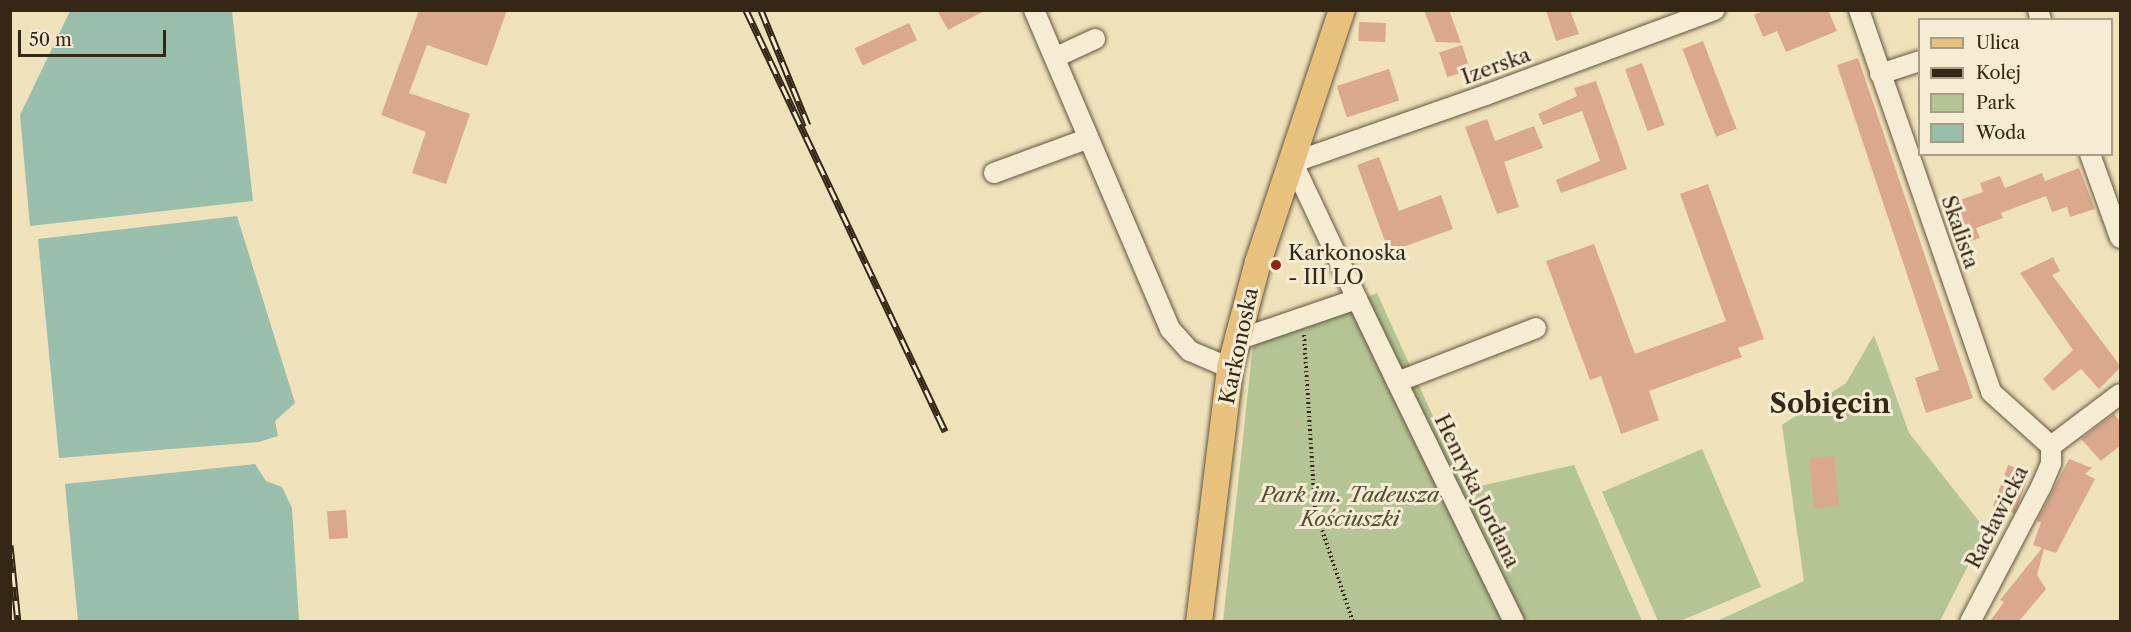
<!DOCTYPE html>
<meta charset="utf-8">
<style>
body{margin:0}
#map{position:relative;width:2131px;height:632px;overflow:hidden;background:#efe2bb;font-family:"Libre Caslon Text",serif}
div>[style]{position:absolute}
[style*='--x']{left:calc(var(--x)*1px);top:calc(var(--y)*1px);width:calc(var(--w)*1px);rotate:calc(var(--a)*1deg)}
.green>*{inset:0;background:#b4c494}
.water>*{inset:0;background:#9abeac}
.building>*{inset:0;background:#d9a88d;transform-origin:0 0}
.path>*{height:4px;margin-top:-2px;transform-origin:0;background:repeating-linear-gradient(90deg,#352615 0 1.5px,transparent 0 4.5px)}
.roads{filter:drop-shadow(0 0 2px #64553e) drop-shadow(0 0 2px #64553e)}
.minor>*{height:20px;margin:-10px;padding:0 10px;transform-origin:10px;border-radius:10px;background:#f5ecd3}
.major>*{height:26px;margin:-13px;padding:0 13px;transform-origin:13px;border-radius:13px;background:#e8c17e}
.rail>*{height:7px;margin-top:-3.5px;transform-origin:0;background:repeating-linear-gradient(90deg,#f5ecd3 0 14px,#352615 0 28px);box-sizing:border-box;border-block:2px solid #352615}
.dots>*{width:16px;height:16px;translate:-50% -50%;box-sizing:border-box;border:3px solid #f5ecd3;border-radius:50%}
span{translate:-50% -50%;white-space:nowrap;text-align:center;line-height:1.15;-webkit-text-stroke:6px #f5ecd3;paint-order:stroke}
.street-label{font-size:21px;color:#352615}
.poi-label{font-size:21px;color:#352615}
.left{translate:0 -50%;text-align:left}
.park-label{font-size:21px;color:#554e35;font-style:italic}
.district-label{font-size:27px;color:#352615;font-weight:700}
.frame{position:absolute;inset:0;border:12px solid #352615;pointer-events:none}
.legend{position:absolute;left:1918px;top:18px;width:195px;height:138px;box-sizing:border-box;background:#f5ecd3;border:2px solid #a89d87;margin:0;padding:8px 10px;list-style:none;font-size:18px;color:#352615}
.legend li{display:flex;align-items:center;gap:12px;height:30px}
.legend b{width:30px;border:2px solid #a89d87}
.scale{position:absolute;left:18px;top:30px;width:148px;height:27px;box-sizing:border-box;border:3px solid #352615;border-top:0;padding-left:8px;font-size:18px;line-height:21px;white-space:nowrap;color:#352615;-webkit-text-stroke:4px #f5ecd3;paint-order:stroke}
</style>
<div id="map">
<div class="green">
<i style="clip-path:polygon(1377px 293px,1466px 489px,1574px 465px,1642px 621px,1223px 622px,1253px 345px)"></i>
<i style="clip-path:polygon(1874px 335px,1909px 433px,1986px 530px,1940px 621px,1715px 622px,1804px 581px,1782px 425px,1846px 383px)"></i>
<i style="clip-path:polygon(1702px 449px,1761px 587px,1680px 621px,1658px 621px,1602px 492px)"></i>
</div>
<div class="water">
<i style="clip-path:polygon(70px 11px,232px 11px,253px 201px,30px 226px,20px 115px)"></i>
<i style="clip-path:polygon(237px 216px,295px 403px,275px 421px,278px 436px,259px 442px,59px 458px,38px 239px)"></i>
<i style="clip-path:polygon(255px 464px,266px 481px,282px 487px,292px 508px,299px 621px,78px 621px,65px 484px)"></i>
</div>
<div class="building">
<i style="clip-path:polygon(419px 10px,507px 10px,487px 66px,427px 45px,409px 93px,470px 114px,446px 184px,412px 173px,426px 132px,381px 115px)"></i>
<i style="clip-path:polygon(937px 10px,986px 10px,948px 30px)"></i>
<i style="clip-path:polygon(1424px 10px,1449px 10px,1461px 43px,1436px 42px)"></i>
<i style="clip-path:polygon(1546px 10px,1570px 10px,1579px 34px,1556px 41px)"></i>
<i style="clip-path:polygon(1765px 10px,1828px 10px,1837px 31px,1786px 52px,1777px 31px,1763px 37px,1754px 15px)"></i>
<i style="left:1359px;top:22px;width:27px;height:19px;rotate:2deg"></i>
<i style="left:909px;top:23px;width:19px;height:60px;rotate:65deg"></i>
<i style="left:1703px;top:41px;width:94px;height:22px;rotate:69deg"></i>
<i style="left:1462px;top:45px;width:26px;height:24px;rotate:72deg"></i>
<i style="clip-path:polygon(1858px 58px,1973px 398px,1926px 413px,1915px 378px,1939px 370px,1837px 65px)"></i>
<i style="left:1642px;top:63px;width:66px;height:18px;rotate:70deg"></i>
<i style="left:1389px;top:69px;width:33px;height:55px;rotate:72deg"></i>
<i style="clip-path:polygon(1596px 81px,1627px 169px,1561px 193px,1556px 180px,1600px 161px,1582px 111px,1543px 125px,1538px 114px,1577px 96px,1574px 88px)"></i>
<i style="clip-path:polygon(1487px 119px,1495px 141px,1534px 126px,1543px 148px,1504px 162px,1519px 207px,1497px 214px,1465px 127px)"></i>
<i style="clip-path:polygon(1379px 157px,1399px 211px,1441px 195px,1453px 229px,1389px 252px,1357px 165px)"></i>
<i style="clip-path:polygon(2079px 168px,2095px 209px,2070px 217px,2067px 207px,2052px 212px,2046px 196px,2001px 213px,2003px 218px,1976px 228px,1980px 238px,1956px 246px,1942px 206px,1983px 192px,1980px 183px,2000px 176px,2005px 188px,2042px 173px,2045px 181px)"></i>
<i style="clip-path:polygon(1708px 184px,1764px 339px,1738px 348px,1742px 357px,1649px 391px,1659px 420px,1621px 434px,1601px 376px,1590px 380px,1546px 261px,1594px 244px,1635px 354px,1726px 321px,1680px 194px)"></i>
<i style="clip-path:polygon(2053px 257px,2060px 271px,2052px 275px,2121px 367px,2099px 389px,2081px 369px,2053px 391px,2043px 379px,2073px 350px,2020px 273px)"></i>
<i style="clip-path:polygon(2114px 414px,2121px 422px,2121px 445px,2101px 461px,2081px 439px)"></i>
<i style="left:1834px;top:456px;width:50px;height:25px;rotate:84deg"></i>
<i style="clip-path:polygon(2069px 459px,2092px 468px,2085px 474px,2095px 479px,2056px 553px,2044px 549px,2037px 575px,2046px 589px,2019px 621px,1990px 621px,2004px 602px,2000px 600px,2042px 548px,2033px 545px,2041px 522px,2037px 521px)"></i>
<i style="left:2008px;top:465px;width:23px;height:43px;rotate:20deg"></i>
<i style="left:346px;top:510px;width:28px;height:19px;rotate:86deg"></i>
</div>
<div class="path">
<i style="--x:1304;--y:335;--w:174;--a:86.4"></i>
<i style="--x:1315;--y:509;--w:119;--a:71.4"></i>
</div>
<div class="roads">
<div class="minor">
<i style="--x:1034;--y:10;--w:347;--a:66.9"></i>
<i style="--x:1170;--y:329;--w:30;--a:48"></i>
<i style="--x:1190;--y:351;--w:43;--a:23"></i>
<i style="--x:1859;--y:10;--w:404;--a:70.9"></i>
<i style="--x:1991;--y:392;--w:81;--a:42"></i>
<i style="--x:2038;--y:10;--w:10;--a:73"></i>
<i style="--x:1056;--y:57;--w:43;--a:-24.8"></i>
<i style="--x:1880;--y:74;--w:42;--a:-18"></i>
<i style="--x:2090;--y:154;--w:89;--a:70.3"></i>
<i style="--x:1291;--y:159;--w:12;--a:0"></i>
<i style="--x:1303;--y:159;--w:194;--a:-19.3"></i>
<i style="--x:1486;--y:95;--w:244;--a:-20.4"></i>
<i style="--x:994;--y:173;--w:99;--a:-20.1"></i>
<i style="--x:1357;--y:299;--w:92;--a:64.3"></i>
<i style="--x:1397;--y:382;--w:149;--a:-21.2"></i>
<i style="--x:1237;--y:340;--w:127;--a:-18.9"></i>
<i style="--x:1357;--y:299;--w:155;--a:-115.2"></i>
<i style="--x:1397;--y:382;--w:267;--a:64"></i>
<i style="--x:1970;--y:622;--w:153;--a:-62.3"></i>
<i style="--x:2041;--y:487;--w:26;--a:-67"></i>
<i style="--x:2051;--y:463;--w:17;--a:-90"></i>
<i style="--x:2051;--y:446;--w:86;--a:-37"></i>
</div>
<div class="major">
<i style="--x:1199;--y:622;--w:256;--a:-83"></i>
<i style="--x:1230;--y:368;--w:110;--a:-75.2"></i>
<i style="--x:1258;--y:262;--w:266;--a:-71.6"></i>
</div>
</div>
<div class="rail">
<i style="--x:746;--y:10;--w:466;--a:64.7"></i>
<i style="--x:761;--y:10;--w:124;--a:67.8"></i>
<i style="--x:10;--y:545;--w:77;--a:84.1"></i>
</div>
<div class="dots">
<i style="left:1276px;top:265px;background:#8f2418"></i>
</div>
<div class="street-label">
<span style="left:1496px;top:66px;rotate:-20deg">Izerska</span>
<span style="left:1960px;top:232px;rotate:71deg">Skalista</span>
<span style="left:1239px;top:346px;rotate:-78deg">Karkonoska</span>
<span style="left:1477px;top:491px;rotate:64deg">Henryka Jordana</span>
<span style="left:1997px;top:517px;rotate:-63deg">Racławicka</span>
</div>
<div class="poi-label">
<span class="left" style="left:1288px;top:265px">Karkonoska<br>- III LO</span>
</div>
<div class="park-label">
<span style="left:1350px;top:507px">Park im. Tadeusza<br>Kościuszki</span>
</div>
<div class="district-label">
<span style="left:1830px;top:404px">Sobięcin</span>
</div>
<div class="frame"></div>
<ul class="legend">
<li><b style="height:8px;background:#e8c17e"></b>Ulica</li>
<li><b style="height:8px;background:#352615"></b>Kolej</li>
<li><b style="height:16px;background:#b4c494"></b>Park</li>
<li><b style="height:16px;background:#9abeac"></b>Woda</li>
</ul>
<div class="scale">50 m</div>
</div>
